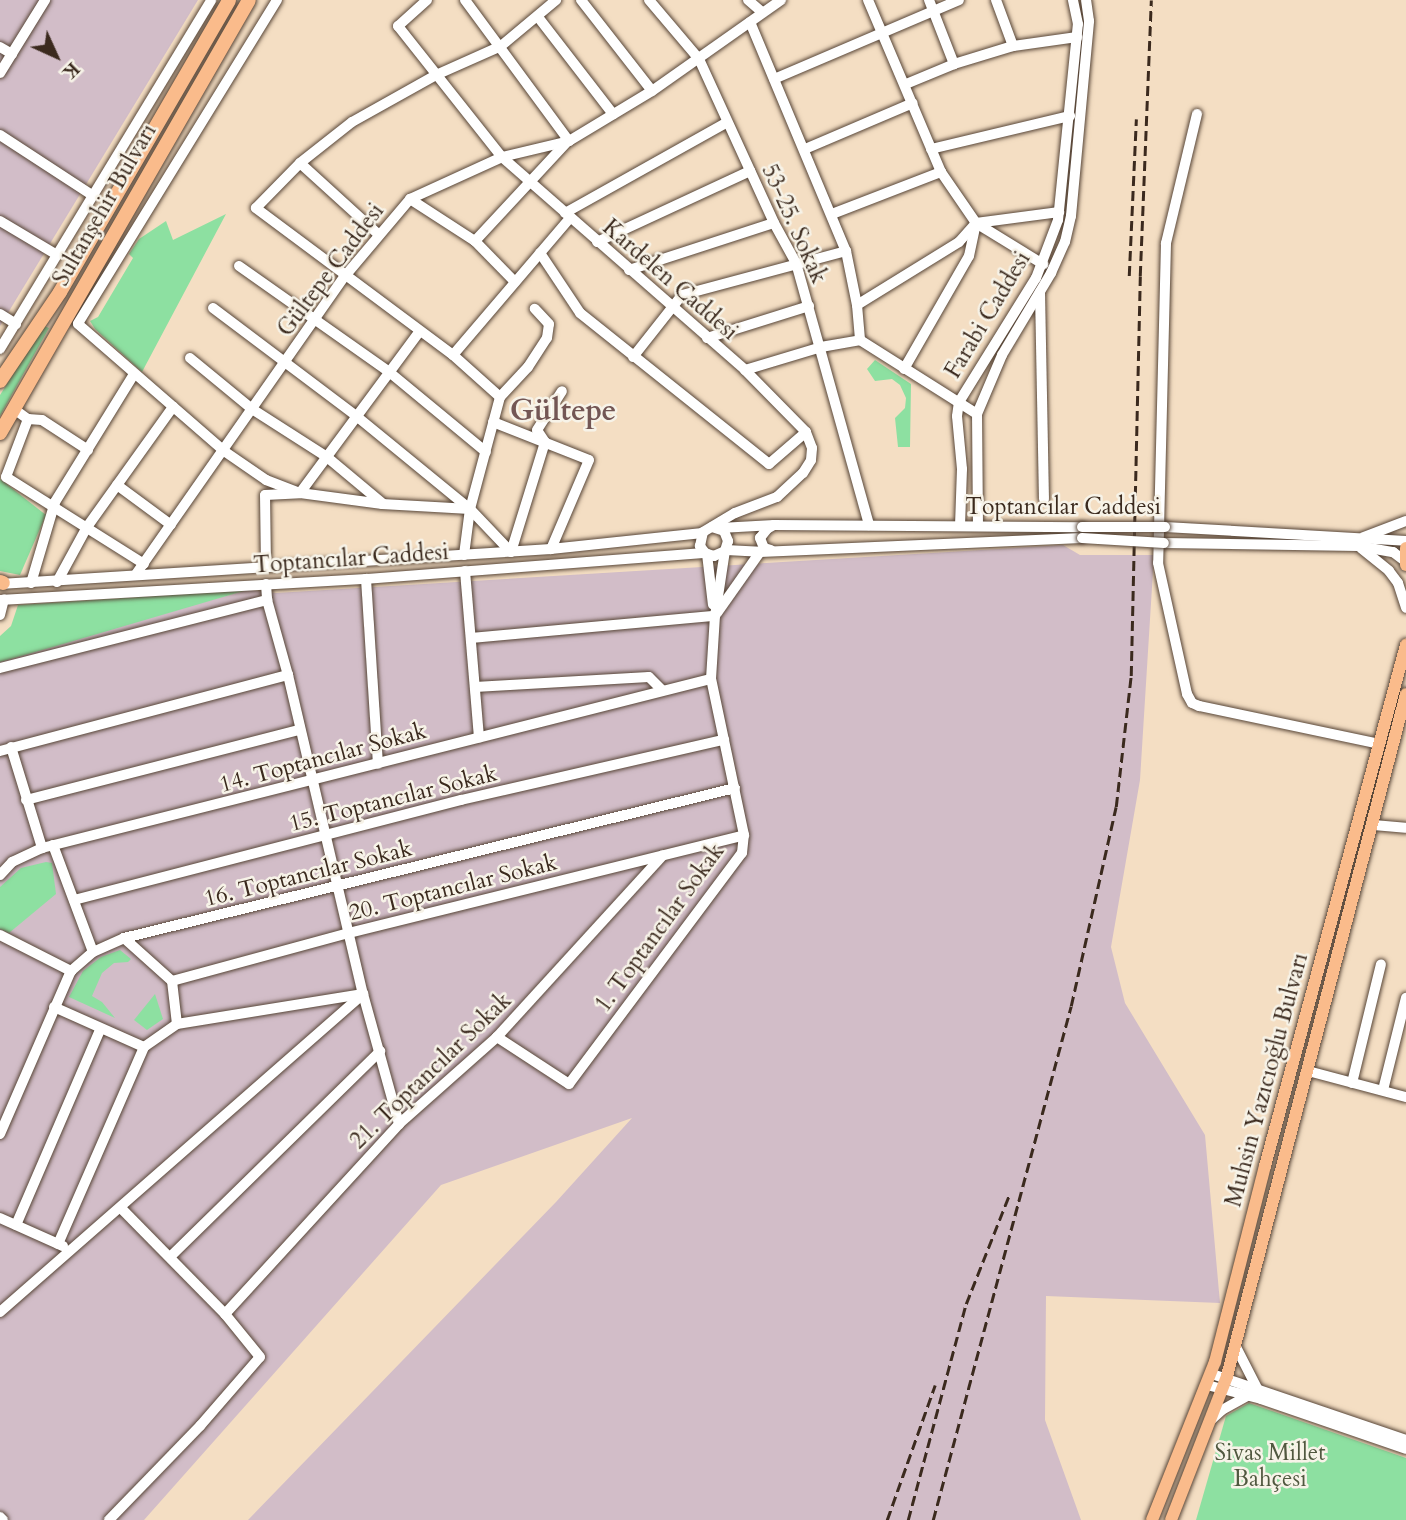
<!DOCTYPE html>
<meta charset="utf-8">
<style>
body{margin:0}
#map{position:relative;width:1406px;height:1520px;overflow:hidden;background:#f4dec3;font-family:Cardo,serif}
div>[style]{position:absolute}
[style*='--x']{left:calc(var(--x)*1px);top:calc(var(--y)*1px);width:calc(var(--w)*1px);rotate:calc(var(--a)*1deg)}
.industrial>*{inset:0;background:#d2bdc8}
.green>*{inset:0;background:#8de0a1}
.roads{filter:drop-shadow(0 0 2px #574537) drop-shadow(0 0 2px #574537)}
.minor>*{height:10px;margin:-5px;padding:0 5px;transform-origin:5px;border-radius:5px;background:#fff}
.major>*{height:12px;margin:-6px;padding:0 6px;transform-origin:6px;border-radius:6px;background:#fabb8b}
.highway>*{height:14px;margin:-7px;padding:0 7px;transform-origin:7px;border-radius:7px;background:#fabb8b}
.rail>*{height:2.5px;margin-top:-1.25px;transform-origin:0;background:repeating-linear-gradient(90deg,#3b2a1e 0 10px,transparent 0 15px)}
.bridges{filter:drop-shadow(0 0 2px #574537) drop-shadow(0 0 2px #574537)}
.minor-bridge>*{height:10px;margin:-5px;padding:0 5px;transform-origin:5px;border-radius:5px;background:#fff}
span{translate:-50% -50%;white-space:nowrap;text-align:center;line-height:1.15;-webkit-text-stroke:5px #f7f3e8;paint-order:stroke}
.street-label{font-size:23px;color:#3b2a1e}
.park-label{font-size:23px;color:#50583f}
.district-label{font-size:30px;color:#735654;font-weight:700}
.north{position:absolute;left:21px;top:21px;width:70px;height:70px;-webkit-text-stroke:5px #f7f3e8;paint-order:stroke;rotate:135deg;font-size:19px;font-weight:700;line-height:28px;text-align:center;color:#3b2a1e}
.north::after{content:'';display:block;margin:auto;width:24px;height:32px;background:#3b2a1e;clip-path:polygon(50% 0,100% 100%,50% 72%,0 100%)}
</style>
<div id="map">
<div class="industrial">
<i style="clip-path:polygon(0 0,198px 0,0 326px)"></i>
<i style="clip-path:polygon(1063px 545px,1080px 555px,1154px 555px,1140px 780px,1111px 947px,1125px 1003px,1205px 1135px,1220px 1303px,1046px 1296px,1045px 1420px,1081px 1520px,248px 1520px,556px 1202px,632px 1118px,441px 1185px,144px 1520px,0 1520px,0 659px,247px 590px,276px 593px)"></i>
</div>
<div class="green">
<i style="clip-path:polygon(226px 214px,142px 372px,95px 329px,90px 321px,98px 317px,133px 258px,129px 254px,139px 239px,166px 221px,173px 240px)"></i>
<i style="clip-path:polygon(44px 326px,49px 328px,0 416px,0 395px)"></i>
<i style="clip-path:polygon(875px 360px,911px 384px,910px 447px,898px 447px,895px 418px,905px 408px,906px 398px,900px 385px,892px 379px,875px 381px,867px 369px)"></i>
<i style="clip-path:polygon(0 479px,46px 515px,20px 575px,0 571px)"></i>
<i style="clip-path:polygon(247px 590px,53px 647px,0 662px,0 636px,11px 626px,18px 605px)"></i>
<i style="clip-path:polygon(46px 862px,52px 863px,56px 894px,9px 933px,0 929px,0 887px,21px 868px)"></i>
<i style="clip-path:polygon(120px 950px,131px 959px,128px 962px,114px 963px,102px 973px,92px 996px,102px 1002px,115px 1018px,69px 997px,83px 971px,101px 957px)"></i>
<i style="clip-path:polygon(155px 994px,163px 1019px,147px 1030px,134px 1020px)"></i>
<i style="clip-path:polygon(1249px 1403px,1406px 1458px,1406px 1520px,1196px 1520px,1226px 1416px)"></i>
</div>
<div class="roads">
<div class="minor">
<i style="--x:277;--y:0;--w:380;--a:121.6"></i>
<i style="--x:78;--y:324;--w:194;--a:41"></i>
<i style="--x:224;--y:451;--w:51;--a:34.6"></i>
<i style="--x:266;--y:480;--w:36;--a:21"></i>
<i style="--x:300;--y:493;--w:83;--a:7.6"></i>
<i style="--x:382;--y:504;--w:88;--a:3.3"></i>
<i style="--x:470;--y:509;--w:59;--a:46.4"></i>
<i style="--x:511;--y:552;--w:115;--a:-72.8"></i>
<i style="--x:545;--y:442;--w:14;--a:-124"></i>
<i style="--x:537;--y:430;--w:46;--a:-57.3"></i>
<i style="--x:427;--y:0;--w:39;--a:138"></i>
<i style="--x:398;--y:26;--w:167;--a:51.6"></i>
<i style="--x:502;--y:157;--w:323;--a:41.2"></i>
<i style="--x:745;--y:370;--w:79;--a:-16.8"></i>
<i style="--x:821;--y:347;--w:40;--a:-10"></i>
<i style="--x:860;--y:340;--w:138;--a:32.3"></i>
<i style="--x:465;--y:0;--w:175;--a:53.6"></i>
<i style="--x:581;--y:0;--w:115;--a:52"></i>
<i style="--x:649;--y:0;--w:77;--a:49.7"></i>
<i style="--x:699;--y:59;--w:180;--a:65.4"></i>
<i style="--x:774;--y:223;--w:46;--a:61.2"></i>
<i style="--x:796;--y:263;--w:272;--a:74.4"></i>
<i style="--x:748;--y:0;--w:18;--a:41"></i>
<i style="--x:868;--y:0;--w:187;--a:67"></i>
<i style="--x:941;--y:172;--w:62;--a:55.5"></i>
<i style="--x:976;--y:223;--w:79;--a:31.5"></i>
<i style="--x:929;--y:0;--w:69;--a:68.7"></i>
<i style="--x:996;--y:0;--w:49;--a:69.7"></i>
<i style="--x:538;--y:17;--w:123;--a:52.3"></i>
<i style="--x:750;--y:22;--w:248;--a:67.3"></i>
<i style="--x:846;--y:251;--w:55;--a:78.5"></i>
<i style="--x:857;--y:305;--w:35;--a:85"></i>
<i style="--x:0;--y:47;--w:14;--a:30"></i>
<i style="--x:0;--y:73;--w:86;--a:-58.3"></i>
<i style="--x:774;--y:79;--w:201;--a:-23.1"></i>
<i style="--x:906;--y:84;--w:52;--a:-22.6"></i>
<i style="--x:954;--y:64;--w:62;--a:-17"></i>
<i style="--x:1013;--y:46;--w:65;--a:-8"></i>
<i style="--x:1197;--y:114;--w:133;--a:103.5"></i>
<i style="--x:1166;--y:243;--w:320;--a:91.4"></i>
<i style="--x:1158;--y:563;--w:134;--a:77.5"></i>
<i style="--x:1187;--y:694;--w:10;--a:61"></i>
<i style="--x:1192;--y:703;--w:8;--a:23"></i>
<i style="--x:1199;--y:706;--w:184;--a:11.9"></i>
<i style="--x:0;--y:135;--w:110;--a:33.1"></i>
<i style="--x:805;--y:149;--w:117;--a:-23.1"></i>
<i style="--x:931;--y:149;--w:143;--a:-13.4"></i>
<i style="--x:300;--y:163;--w:105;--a:42.3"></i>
<i style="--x:410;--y:199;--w:77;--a:32.9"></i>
<i style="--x:475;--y:241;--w:57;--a:45.7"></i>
<i style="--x:565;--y:213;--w:184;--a:-29.2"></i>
<i style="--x:832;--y:214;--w:117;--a:-21.1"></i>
<i style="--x:0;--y:221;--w:66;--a:30.8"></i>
<i style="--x:475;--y:241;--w:137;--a:-47.1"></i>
<i style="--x:597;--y:242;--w:169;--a:-24.9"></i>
<i style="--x:540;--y:253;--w:72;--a:56.3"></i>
<i style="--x:580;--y:313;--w:242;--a:38.6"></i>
<i style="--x:769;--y:464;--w:49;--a:-40.9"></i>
<i style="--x:239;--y:266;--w:182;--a:35.2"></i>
<i style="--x:388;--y:371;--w:127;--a:39.6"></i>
<i style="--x:629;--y:270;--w:152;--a:-18"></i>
<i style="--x:1040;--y:292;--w:207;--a:88.9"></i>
<i style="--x:857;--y:305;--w:120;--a:-31.7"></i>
<i style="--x:959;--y:242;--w:25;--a:-48"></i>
<i style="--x:976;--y:223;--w:84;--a:-7.5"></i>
<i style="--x:213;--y:308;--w:178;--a:37"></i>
<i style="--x:355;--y:415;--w:149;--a:39.3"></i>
<i style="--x:0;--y:314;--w:19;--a:32"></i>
<i style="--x:707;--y:338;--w:107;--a:-17.4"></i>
<i style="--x:0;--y:349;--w:408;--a:-58.8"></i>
<i style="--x:453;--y:355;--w:180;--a:-49.5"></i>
<i style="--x:633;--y:357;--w:79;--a:-51.7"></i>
<i style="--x:682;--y:295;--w:170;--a:-15"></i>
<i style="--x:190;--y:358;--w:80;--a:39.4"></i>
<i style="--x:252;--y:409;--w:89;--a:32.6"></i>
<i style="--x:327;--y:457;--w:72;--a:39.9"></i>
<i style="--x:904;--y:369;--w:130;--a:-60.1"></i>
<i style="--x:969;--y:256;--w:33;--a:-78"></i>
<i style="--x:500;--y:397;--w:41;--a:-47"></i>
<i style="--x:528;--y:367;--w:35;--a:-57"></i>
<i style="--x:547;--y:338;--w:14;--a:-82"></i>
<i style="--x:549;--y:324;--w:21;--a:-133"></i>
<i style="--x:14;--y:409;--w:17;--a:36"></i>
<i style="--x:28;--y:419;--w:62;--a:110.8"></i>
<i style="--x:6;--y:477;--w:163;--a:32.2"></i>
<i style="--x:28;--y:419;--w:14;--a:4"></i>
<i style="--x:42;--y:420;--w:55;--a:33.1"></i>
<i style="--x:493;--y:422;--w:103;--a:21.6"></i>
<i style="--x:589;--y:460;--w:97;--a:113.1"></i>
<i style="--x:117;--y:485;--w:67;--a:36.5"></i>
<i style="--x:960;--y:526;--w:57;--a:-88"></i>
<i style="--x:962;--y:469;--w:53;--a:-95.4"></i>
<i style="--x:957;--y:416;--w:14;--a:-82"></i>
<i style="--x:959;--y:402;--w:146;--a:-58.2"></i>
<i style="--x:1036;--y:278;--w:62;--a:-69.2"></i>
<i style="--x:1058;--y:220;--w:197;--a:-84.2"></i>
<i style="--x:1078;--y:24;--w:25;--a:-102"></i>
<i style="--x:978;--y:526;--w:112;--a:-90.5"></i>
<i style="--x:977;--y:414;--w:64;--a:-67"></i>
<i style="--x:1002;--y:355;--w:96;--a:-59.1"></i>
<i style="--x:1051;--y:273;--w:34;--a:-66"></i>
<i style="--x:1065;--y:242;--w:27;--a:-77"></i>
<i style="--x:1071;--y:216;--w:196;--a:-84.7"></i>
<i style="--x:1089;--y:21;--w:21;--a:-98"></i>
<i style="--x:712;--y:527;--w:13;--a:18"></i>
<i style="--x:724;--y:531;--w:11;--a:68"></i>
<i style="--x:728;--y:541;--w:10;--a:107"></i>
<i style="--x:725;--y:551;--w:12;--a:156"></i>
<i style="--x:714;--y:556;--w:9;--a:-162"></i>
<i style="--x:705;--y:553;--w:9;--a:-126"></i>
<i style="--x:700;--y:546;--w:14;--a:-78"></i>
<i style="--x:703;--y:532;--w:37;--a:-31"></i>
<i style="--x:735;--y:513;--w:45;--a:-20.9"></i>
<i style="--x:777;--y:497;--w:35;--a:-43"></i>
<i style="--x:803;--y:473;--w:15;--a:-58"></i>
<i style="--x:811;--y:460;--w:12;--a:-85"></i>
<i style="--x:812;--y:448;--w:17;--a:-111"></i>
<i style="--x:806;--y:432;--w:87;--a:-134.5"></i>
<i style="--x:1165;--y:527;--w:241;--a:3.3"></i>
<i style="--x:720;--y:528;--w:54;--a:-3.2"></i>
<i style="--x:774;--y:525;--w:308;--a:0.4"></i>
<i style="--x:1364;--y:537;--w:45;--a:-20.9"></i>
<i style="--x:1164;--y:543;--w:194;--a:0.9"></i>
<i style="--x:1358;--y:546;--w:36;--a:10"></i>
<i style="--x:1393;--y:552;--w:15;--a:37"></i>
<i style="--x:1361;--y:548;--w:36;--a:39"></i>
<i style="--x:1389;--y:571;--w:15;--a:53"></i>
<i style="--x:1398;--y:583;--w:26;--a:72"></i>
<i style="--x:726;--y:550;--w:34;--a:3"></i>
<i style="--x:760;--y:552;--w:322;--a:-2.5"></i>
<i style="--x:771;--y:550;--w:7;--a:-164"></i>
<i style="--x:764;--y:548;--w:11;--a:-112"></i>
<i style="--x:760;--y:538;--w:11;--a:-52"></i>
<i style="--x:767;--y:529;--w:8;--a:-30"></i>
<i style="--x:707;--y:554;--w:51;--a:83.3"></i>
<i style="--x:464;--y:555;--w:46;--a:-82.6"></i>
<i style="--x:470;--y:509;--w:116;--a:-75"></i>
<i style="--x:500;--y:397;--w:63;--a:-138.2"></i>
<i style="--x:453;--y:355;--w:246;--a:-143.3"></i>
<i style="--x:256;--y:208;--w:63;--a:-45.6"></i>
<i style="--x:300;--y:163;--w:66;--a:-38.3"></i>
<i style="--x:352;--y:122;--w:96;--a:-29.2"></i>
<i style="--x:436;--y:75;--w:71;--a:-24"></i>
<i style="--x:501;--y:46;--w:72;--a:-39.9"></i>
<i style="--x:266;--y:566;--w:71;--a:-90.8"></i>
<i style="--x:265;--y:495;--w:35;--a:-3"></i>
<i style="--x:300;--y:493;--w:200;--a:-53.5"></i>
<i style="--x:465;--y:571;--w:167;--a:85.2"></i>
<i style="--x:136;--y:574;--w:364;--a:-55"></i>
<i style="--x:345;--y:276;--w:101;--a:-49.8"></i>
<i style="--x:410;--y:199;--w:101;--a:-24.5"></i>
<i style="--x:502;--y:157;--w:69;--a:-13.4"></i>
<i style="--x:569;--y:141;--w:97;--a:-31.1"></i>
<i style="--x:652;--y:91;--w:158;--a:-35.2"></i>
<i style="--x:366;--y:579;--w:185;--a:86.3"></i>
<i style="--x:57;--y:582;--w:63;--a:-61.4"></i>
<i style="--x:87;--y:527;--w:148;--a:-54.4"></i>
<i style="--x:31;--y:583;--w:84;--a:-73.5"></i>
<i style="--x:55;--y:502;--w:150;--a:-58.3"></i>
<i style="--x:0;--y:584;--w:552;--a:-3.63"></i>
<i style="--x:551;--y:549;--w:152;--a:-6"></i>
<i style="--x:266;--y:584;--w:16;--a:86"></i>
<i style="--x:267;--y:600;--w:78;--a:74.4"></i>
<i style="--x:288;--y:675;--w:328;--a:76.8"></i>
<i style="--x:363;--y:994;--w:135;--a:74.5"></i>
<i style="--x:0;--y:600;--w:367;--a:-3.3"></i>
<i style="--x:366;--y:579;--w:340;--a:-4.4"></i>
<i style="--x:717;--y:613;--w:75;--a:-54.8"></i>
<i style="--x:0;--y:615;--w:16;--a:-76"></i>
<i style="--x:471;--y:638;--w:245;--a:-5.2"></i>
<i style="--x:0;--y:668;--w:276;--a:-14.3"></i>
<i style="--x:475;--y:687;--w:174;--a:-3.3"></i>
<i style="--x:649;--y:677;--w:18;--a:45"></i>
<i style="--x:11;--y:747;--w:106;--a:72.9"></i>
<i style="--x:0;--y:751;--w:298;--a:-14.8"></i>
<i style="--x:26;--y:800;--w:282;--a:-14.4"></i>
<i style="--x:1373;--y:825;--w:33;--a:5"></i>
<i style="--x:53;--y:845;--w:114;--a:69.5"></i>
<i style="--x:0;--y:875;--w:18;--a:-47"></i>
<i style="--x:12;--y:862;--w:33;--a:-25"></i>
<i style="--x:42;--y:848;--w:690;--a:-14.18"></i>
<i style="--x:74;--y:900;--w:400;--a:-14.5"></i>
<i style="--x:461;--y:800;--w:270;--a:-12.9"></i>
<i style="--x:0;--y:935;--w:80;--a:26.9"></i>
<i style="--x:124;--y:938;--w:64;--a:41.9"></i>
<i style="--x:172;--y:981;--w:43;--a:83.4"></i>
<i style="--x:172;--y:981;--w:183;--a:-15.2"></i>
<i style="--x:349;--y:933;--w:407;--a:-13.9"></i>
<i style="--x:54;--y:1007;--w:98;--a:24"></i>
<i style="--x:497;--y:1037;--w:86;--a:33.1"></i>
<i style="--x:569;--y:1084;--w:289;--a:-53.2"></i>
<i style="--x:742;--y:853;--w:18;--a:-84"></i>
<i style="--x:744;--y:835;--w:159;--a:-101.9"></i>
<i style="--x:711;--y:679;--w:63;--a:-86.4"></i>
<i style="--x:715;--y:616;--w:66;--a:-81.3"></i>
<i style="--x:1308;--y:1071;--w:101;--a:14.9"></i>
<i style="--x:1352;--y:1083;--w:122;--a:-76.3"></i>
<i style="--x:1383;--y:1090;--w:95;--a:-76"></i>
<i style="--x:0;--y:1134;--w:178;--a:-66.5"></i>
<i style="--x:71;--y:971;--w:29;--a:-41"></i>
<i style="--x:93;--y:952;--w:34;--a:-24"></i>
<i style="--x:124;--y:938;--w:629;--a:-13.79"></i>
<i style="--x:0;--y:1218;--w:69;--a:24"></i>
<i style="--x:16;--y:1225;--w:212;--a:-66.7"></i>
<i style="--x:58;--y:1244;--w:215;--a:-66.4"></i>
<i style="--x:144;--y:1047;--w:40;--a:-34.9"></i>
<i style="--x:177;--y:1024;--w:187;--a:-9.2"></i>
<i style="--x:171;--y:1256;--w:293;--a:-44.4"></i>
<i style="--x:0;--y:1312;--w:483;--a:-41.2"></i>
<i style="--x:225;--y:1314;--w:258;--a:-47.5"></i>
<i style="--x:399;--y:1124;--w:131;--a:-41.6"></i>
<i style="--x:497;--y:1037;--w:246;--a:-47.6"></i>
<i style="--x:1235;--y:1345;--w:48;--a:62.9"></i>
<i style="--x:1212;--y:1374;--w:205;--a:18.8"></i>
<i style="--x:1207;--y:1385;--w:56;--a:14.5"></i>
<i style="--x:1261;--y:1399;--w:153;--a:19"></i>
<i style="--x:1212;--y:1419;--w:13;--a:-42"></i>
<i style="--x:1222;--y:1410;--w:29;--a:-29"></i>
<i style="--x:0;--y:1517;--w:4;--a:45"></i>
<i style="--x:109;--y:1520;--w:131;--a:-45.9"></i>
<i style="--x:200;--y:1426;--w:91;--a:-49"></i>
<i style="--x:260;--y:1357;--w:55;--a:-129.1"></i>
<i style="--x:225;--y:1314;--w:148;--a:-134.5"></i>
</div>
<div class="major">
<i style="--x:1406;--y:548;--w:17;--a:90"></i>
<i style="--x:1152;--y:1520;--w:170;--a:-68.3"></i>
<i style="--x:1215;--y:1362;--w:202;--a:-75.7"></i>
<i style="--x:1265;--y:1166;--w:540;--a:-74.86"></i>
<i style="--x:1171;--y:1520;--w:155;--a:-68.7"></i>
<i style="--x:1227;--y:1376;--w:705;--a:-75.29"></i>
</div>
<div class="highway">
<i style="--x:0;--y:381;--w:107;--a:-56"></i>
<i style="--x:60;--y:292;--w:337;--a:-59.9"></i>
<i style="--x:0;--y:433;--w:499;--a:-60.1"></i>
<i style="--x:0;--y:582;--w:3;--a:18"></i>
</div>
</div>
<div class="rail">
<i style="--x:1129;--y:276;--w:157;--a:-87.4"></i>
<i style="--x:887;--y:1520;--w:143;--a:-70.4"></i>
<i style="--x:908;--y:1520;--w:224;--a:-75"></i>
<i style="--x:966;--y:1304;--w:119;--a:-68.4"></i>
<i style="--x:933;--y:1520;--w:532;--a:-74.97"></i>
<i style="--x:1071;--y:1006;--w:204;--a:-77.3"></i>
<i style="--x:1116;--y:807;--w:132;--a:-83.5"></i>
<i style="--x:1131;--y:676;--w:400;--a:-88.7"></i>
<i style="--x:1140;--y:276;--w:276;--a:-87.7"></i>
</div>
<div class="bridges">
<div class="minor-bridge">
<i style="--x:1082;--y:527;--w:83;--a:0"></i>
<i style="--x:1082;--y:538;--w:82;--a:3.5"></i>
</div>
</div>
<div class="street-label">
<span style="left:105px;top:205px;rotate:-60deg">Sultanşehir Bulvarı</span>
<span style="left:794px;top:224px;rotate:66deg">53-25. Sokak</span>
<span style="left:331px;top:270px;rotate:-53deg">Gültepe Caddesi</span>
<span style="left:670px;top:280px;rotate:41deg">Kardelen Caddesi</span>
<span style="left:988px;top:315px;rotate:-59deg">Farabi Caddesi</span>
<span style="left:1063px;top:507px">Toptancılar Caddesi</span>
<span style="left:351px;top:559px;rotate:-4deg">Toptancılar Caddesi</span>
<span style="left:323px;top:758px;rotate:-15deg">14. Toptancılar Sokak</span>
<span style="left:393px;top:799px;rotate:-14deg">15. Toptancılar Sokak</span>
<span style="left:308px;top:874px;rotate:-14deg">16. Toptancılar Sokak</span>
<span style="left:453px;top:888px;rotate:-14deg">20. Toptancılar Sokak</span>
<span style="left:660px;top:928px;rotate:-54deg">1. Toptancılar Sokak</span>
<span style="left:431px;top:1071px;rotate:-44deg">21. Toptancılar Sokak</span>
<span style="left:1267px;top:1080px;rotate:-75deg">Muhsin Yazıcıoğlu Bulvarı</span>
</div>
<div class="park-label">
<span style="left:1270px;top:1466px">Sivas Millet<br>Bahçesi</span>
</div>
<div class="district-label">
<span style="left:563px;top:411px">Gültepe</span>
</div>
<div class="north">K</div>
</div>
